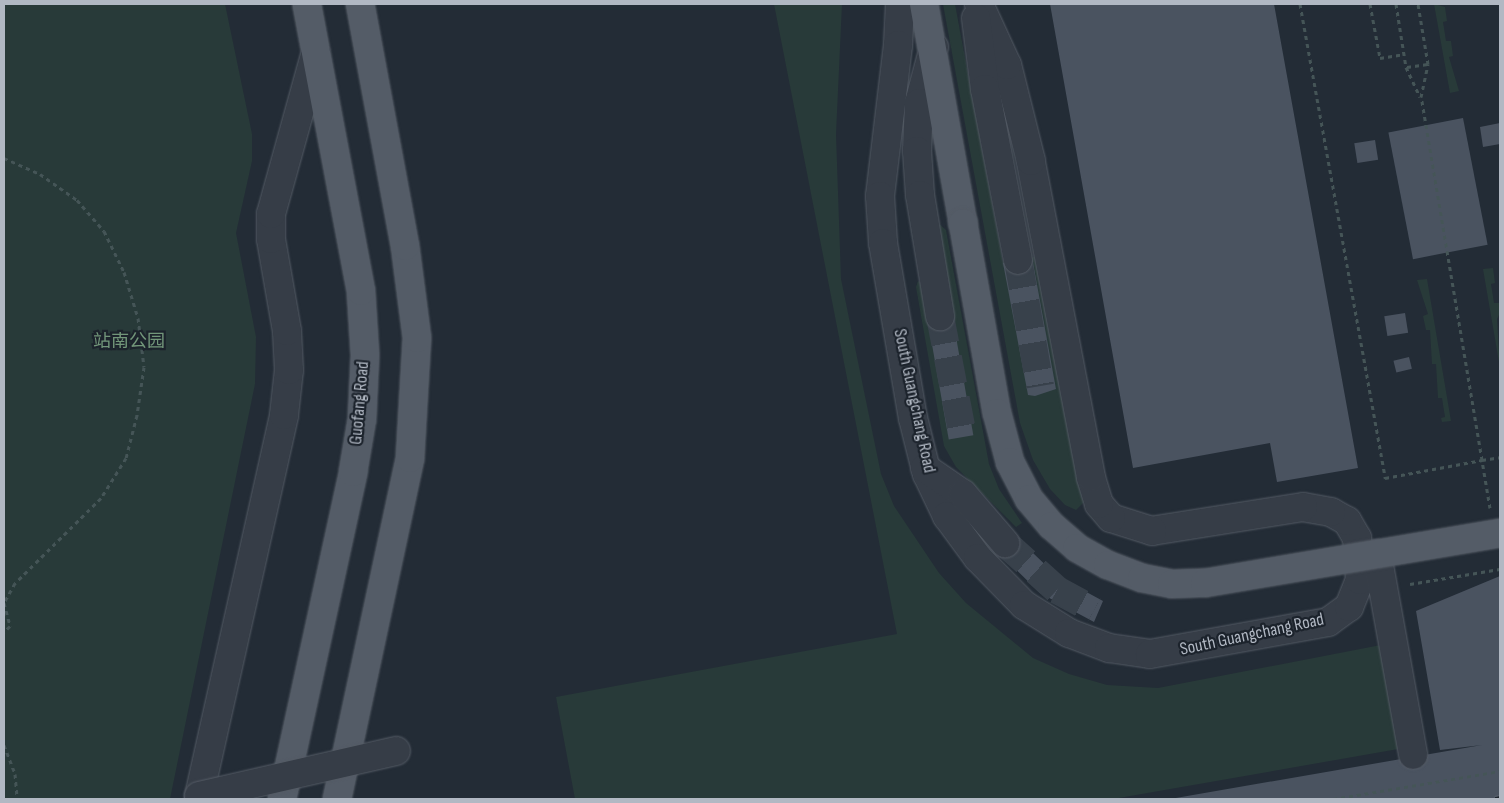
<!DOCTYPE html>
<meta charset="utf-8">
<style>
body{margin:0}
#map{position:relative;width:1504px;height:803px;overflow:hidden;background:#232c36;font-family:"Sofia Sans Condensed","Noto Sans SC",sans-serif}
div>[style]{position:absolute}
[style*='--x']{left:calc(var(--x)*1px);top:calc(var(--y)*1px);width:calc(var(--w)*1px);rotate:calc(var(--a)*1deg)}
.green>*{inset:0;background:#283a39}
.building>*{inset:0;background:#4a5360;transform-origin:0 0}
.minor-tunnel>*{height:28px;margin-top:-14px;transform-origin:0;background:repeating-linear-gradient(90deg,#38414b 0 28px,transparent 0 42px)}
.path>*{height:3px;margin-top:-1.5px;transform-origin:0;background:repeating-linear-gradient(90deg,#455557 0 4px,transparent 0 8px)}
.roads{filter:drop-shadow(0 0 1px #545b65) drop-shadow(0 0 1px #545b65)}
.minor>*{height:28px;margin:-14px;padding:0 14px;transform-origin:14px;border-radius:14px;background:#363d47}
.major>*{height:28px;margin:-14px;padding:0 14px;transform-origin:14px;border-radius:14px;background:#545c67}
.rail>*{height:5.5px;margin-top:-2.75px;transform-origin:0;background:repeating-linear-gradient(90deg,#1c232c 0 11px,#59626e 0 22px);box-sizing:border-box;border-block:1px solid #59626e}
.bridges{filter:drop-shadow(0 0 1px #545b65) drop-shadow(0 0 1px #545b65)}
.minor-bridge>*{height:28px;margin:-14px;padding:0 14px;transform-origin:14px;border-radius:14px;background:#363d47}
.major-bridge>*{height:28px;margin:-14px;padding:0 14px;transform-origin:14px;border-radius:14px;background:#545c67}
span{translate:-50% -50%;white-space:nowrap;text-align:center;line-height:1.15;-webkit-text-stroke:4.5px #1c232c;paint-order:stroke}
.park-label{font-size:18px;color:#72967a}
.street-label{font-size:18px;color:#b1b8c3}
.frame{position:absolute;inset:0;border:5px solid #b1b8c3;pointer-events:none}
</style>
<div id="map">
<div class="green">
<i style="clip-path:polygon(4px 4px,225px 4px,252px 134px,252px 161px,236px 233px,256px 337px,255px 384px,170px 799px,4px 799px)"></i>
<i style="clip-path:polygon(774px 4px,842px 4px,836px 134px,841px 279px,881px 474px,894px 506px,939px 573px,966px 603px,1033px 658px,1069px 674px,1107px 685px,1158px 688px,1386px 644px,1404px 748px,1113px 799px,575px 799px,556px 697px,897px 634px)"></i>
<i style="clip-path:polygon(943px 4px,955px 4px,1003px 262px,1040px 256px,1084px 502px,1076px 510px,1065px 505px,1050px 489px,1033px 460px,1020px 423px)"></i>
<i style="clip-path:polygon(1434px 4px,1445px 7px,1447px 21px,1443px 22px,1446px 41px,1451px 41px,1453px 56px,1449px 57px,1459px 91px,1450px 93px)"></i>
<i style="clip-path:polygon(937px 222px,946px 230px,989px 464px,999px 489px,1022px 523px,1016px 527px,956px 467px,944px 446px,916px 287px,918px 281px,926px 286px)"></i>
<i style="clip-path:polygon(1493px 268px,1495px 283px,1491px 284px,1494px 303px,1499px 303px,1500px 313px,1497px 319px,1500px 368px,1483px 269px)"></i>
<i style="clip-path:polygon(1427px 279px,1451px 421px,1442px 422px,1441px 418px,1445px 417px,1442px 398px,1438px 398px,1436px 364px,1432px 364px,1430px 330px,1426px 330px,1423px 316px,1428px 314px,1417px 280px)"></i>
</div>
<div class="building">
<i style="clip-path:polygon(1050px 4px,1274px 4px,1358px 468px,1277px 482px,1270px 443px,1133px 468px)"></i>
<i style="left:1463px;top:118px;width:129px;height:76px;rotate:79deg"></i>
<i style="clip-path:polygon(1500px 123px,1500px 144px,1483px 147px,1480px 127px)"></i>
<i style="left:1375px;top:140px;width:20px;height:21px;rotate:81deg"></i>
<i style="clip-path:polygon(1032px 257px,1056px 389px,1035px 396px,1028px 395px,1003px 263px)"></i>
<i style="left:1405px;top:313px;width:20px;height:21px;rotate:81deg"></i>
<i style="left:952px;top:314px;width:123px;height:25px;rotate:80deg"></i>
<i style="left:1409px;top:357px;width:12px;height:16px;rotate:76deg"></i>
<i style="clip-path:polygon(1013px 534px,1057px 576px,1103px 601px,1094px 622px,1040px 593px,997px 551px)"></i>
<i style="clip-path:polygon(1500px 576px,1500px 799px,1170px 799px,1482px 745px,1440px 750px,1416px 611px)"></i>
</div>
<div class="minor-tunnel">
<i style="--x:1018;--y:260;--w:128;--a:80.1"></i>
<i style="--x:940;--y:316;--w:117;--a:79.2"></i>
<i style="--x:1005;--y:543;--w:70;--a:42.1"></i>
<i style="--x:1057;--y:590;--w:42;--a:28.4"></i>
</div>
<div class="path">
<i style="--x:1300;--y:4;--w:482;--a:79.8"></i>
<i style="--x:1385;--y:478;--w:99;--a:-10.5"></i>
<i style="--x:1482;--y:460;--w:368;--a:-99.5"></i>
<i style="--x:1421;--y:97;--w:34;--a:-78"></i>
<i style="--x:1428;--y:64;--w:61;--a:-99.5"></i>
<i style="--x:1370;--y:4;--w:55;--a:79.5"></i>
<i style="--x:1380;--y:58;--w:25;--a:-9"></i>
<i style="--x:1396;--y:4;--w:64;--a:81"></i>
<i style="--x:1406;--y:67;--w:33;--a:65"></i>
<i style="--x:1407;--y:67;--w:21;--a:-8"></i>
<i style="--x:4;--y:158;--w:39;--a:24"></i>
<i style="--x:40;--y:174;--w:45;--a:35.1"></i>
<i style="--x:77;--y:200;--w:41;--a:48.9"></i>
<i style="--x:104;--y:231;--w:46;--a:64"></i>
<i style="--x:124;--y:272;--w:48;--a:73.1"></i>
<i style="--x:138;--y:318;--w:49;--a:83"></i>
<i style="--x:144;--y:367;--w:49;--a:98.3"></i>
<i style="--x:137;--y:415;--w:44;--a:104.3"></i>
<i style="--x:126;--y:458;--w:47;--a:122"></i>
<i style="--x:101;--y:498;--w:121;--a:135.3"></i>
<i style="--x:15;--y:583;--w:23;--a:119"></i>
<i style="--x:4;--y:603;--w:24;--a:75"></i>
<i style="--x:10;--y:626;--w:8;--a:135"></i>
<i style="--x:1490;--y:508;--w:49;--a:-99.5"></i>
<i style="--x:1482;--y:460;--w:18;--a:-9"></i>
<i style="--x:1410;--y:584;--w:91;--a:-9.5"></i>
<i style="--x:4;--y:745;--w:31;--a:69"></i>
<i style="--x:15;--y:774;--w:25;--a:85"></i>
<i style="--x:1333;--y:799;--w:169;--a:-9.5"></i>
</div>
<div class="roads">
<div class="minor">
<i style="--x:900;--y:4;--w:41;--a:92.8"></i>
<i style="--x:898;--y:45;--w:152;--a:96.8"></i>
<i style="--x:880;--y:196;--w:47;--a:86.3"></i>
<i style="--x:883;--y:243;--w:178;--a:80.3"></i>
<i style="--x:913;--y:418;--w:58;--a:76"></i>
<i style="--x:927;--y:474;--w:47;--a:64.5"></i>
<i style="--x:947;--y:516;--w:52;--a:53.6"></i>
<i style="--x:978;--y:558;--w:66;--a:45.6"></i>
<i style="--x:1024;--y:605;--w:53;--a:31.9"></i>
<i style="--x:1069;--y:633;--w:43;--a:20.6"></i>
<i style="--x:1109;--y:648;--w:41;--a:8.3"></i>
<i style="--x:1150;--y:654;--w:181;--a:-10.2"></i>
<i style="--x:1328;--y:622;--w:26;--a:-36"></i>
<i style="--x:1349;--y:607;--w:29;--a:-68"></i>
<i style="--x:1360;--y:580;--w:42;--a:-94.1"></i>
<i style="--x:1357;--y:538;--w:20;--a:-120"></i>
<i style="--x:1347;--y:521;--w:18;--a:-151"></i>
<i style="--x:1331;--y:512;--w:28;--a:-170"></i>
<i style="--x:1303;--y:507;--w:153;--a:171"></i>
<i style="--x:1152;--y:531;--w:43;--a:-162.4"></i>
<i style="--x:1111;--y:518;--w:18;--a:-131"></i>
<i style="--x:1099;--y:504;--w:28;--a:-107"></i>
<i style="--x:1091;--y:477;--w:322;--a:-100.8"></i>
<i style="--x:1031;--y:161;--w:99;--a:-104"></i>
<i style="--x:1007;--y:65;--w:67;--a:-114.7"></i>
<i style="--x:976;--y:18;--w:72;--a:82.8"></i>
<i style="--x:985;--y:89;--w:174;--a:79.1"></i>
<i style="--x:934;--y:47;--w:58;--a:105"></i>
<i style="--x:919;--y:103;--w:48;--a:92.4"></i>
<i style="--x:917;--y:151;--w:44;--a:86.1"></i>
<i style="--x:920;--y:195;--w:123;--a:80.6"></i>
<i style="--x:925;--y:468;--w:46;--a:34.4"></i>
<i style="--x:963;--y:494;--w:65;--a:49.4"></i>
<i style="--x:1377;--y:554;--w:204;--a:79.8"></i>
<i style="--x:199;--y:796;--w:390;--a:-77.4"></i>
<i style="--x:284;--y:415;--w:45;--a:-83.7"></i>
<i style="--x:289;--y:370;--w:39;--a:-93"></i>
<i style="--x:287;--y:331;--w:93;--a:-99.9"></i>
<i style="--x:271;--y:239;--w:25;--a:-90"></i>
<i style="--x:271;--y:214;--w:168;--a:-74.5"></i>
</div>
<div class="major">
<i style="--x:924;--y:4;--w:222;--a:79.9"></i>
<i style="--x:282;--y:799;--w:335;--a:-77.7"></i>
<i style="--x:353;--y:472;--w:54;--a:-80.4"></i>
<i style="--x:362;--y:419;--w:64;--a:-87.3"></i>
<i style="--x:365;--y:355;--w:64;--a:-93.6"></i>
<i style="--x:361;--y:291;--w:292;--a:-100.7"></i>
<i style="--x:337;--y:799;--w:349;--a:-77.9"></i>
<i style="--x:410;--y:458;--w:120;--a:-86.7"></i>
<i style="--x:417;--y:338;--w:93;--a:-97.4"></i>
<i style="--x:405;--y:246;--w:246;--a:-100.5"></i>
</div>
</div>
<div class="rail">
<i style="--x:1495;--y:799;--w:5;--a:-11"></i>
</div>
<div class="bridges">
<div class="minor-bridge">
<i style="--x:199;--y:796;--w:202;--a:-12.9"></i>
</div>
<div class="major-bridge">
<i style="--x:963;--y:223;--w:193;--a:79.9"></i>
<i style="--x:997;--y:413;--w:51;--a:75.1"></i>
<i style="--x:1010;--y:462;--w:42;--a:62.8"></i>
<i style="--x:1029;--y:499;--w:35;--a:50"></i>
<i style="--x:1052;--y:526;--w:33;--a:41"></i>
<i style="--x:1077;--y:548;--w:35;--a:29"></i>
<i style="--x:1108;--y:565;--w:36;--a:21"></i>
<i style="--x:1142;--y:578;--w:31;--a:11"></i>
<i style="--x:1172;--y:584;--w:33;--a:-2"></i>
<i style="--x:1205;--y:583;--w:299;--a:-9.6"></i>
</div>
</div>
<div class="park-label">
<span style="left:129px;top:342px">站南公园</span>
</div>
<div class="street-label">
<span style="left:914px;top:401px;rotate:78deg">South Guangchang Road</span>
<span style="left:360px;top:403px;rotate:-85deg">Guofang Road</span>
<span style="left:1252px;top:635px;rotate:-12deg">South Guangchang Road</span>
</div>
<div class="frame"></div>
</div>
